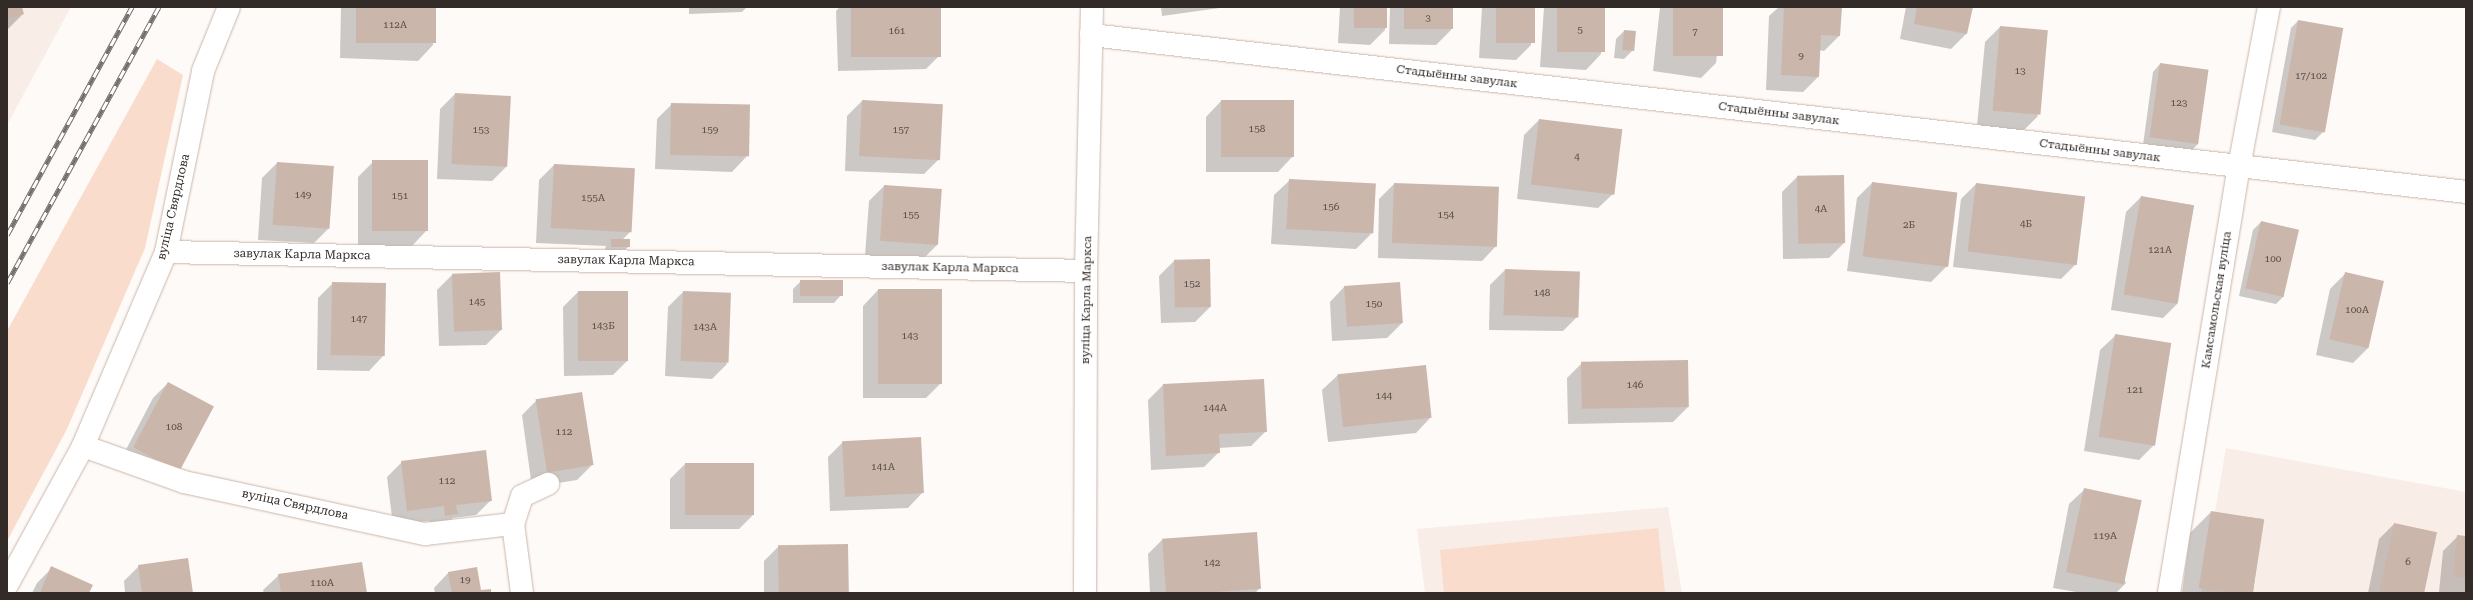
<!DOCTYPE html>
<meta charset="utf-8">
<style>
body{margin:0}
#map{position:relative;width:2473px;height:600px;overflow:hidden;background:#fefaf7;font-family:"Roboto Serif",serif}
div>[style]{position:absolute}
[style*='--x']{left:calc(var(--x)*1px);top:calc(var(--y)*1px);width:calc(var(--w)*1px);rotate:calc(var(--a)*1deg)}
.built>*{inset:0;background:#f9ede7}
.green>*{inset:0;background:#f9dccc}
.shadow>*{inset:0;background:#0003}
.building>*{inset:0;background:#cbb6ab;transform-origin:0 0}
.roads{filter:drop-shadow(0 0 1px #cab6aa) drop-shadow(0 0 1px #cab6aa)}
.street>*{height:22px;margin:-11px;padding:0 11px;transform-origin:11px;border-radius:11px;background:#fff}
.secondary>*{height:22px;margin:-11px;padding:0 11px;transform-origin:11px;border-radius:11px;background:#fff}
.rail>*{height:4.5px;margin-top:-2.25px;transform-origin:0;background:repeating-linear-gradient(90deg,#fff 0 9px,#756f6b 0 18px);box-sizing:border-box;border-block:1px solid #756f6b}
span{translate:-50% -50%;white-space:nowrap;text-align:center;line-height:1.15;-webkit-text-stroke:3.5px #fff;paint-order:stroke}
.number-label{font-size:10px;color:#594e48}
.number-label span{-webkit-text-stroke-width:0}
.street-label{font-size:12px;color:#332b27}
.frame{position:absolute;inset:0;border:8px solid #332b27;pointer-events:none}
</style>
<div id="map">
<div class="built">
<i style="clip-path:polygon(7px 7px,71px 7px,7px 125px)"></i>
<i style="clip-path:polygon(2226px 448px,2466px 492px,2466px 593px,2201px 593px)"></i>
<i style="clip-path:polygon(1668px 507px,1682px 593px,1425px 593px,1417px 529px)"></i>
</div>
<div class="green">
<i style="clip-path:polygon(157px 59px,183px 75px,145px 248px,67px 429px,7px 541px,7px 331px)"></i>
<i style="clip-path:polygon(1658px 528px,1665px 593px,1444px 593px,1440px 550px)"></i>
</div>
<div class="shadow">
<i style="clip-path:polygon(7px 7px,21px 7px,23px 14px,7px 30px)"></i>
<i style="clip-path:polygon(341px 7px,435px 7px,433px 45px,418px 61px,340px 58px)"></i>
<i style="clip-path:polygon(689px 7px,747px 7px,742px 12px,689px 14px)"></i>
<i style="clip-path:polygon(840px 7px,940px 7px,941px 54px,926px 69px,838px 71px,836px 11px)"></i>
<i style="clip-path:polygon(1161px 7px,1227px 7px,1162px 16px)"></i>
<i style="clip-path:polygon(1340px 7px,1386px 7px,1385px 30px,1370px 45px,1338px 43px)"></i>
<i style="clip-path:polygon(1390px 7px,1452px 7px,1451px 30px,1436px 45px,1389px 44px)"></i>
<i style="clip-path:polygon(1482px 7px,1534px 7px,1531px 45px,1516px 60px,1479px 58px)"></i>
<i style="clip-path:polygon(1544px 7px,1604px 7px,1601px 54px,1586px 70px,1540px 67px)"></i>
<i style="clip-path:polygon(1660px 7px,1722px 7px,1716px 63px,1701px 78px,1653px 71px)"></i>
<i style="clip-path:polygon(1779px 7px,1841px 7px,1839px 36px,1824px 51px,1819px 50px,1818px 77px,1803px 92px,1766px 90px,1769px 16px)"></i>
<i style="clip-path:polygon(1906px 7px,1972px 7px,1966px 34px,1951px 49px,1900px 39px)"></i>
<i style="clip-path:polygon(2298px 21px,2323px 132px,2315px 140px,2272px 132px,2291px 28px)"></i>
<i style="clip-path:polygon(2000px 27px,2038px 116px,2023px 131px,1977px 126px,1985px 42px)"></i>
<i style="clip-path:polygon(1624px 31px,1632px 51px,1624px 59px,1614px 58px,1616px 39px)"></i>
<i style="clip-path:polygon(2160px 64px,2198px 144px,2190px 152px,2143px 145px,2153px 72px)"></i>
<i style="clip-path:polygon(455px 94px,507px 166px,492px 181px,437px 179px,440px 109px)"></i>
<i style="clip-path:polygon(862px 101px,939px 159px,924px 174px,845px 171px,847px 116px)"></i>
<i style="clip-path:polygon(1221px 101px,1293px 156px,1278px 172px,1206px 172px,1206px 117px)"></i>
<i style="clip-path:polygon(672px 104px,747px 156px,732px 172px,655px 169px,657px 119px)"></i>
<i style="clip-path:polygon(1539px 120px,1614px 193px,1598px 208px,1517px 199px,1524px 135px)"></i>
<i style="clip-path:polygon(373px 162px,427px 230px,412px 246px,358px 246px,358px 177px)"></i>
<i style="clip-path:polygon(277px 163px,329px 228px,314px 243px,258px 240px,262px 178px)"></i>
<i style="clip-path:polygon(554px 165px,631px 231px,622px 240px,629px 240px,629px 246px,621px 254px,603px 254px,606px 246px,536px 243px,539px 180px)"></i>
<i style="clip-path:polygon(1797px 177px,1844px 243px,1829px 258px,1783px 259px,1782px 192px)"></i>
<i style="clip-path:polygon(1290px 180px,1371px 234px,1356px 249px,1271px 244px,1274px 195px)"></i>
<i style="clip-path:polygon(1872px 183px,1956px 194px,1946px 267px,1931px 282px,1847px 271px,1857px 198px)"></i>
<i style="clip-path:polygon(1394px 184px,1497px 245px,1482px 261px,1378px 258px,1379px 199px)"></i>
<i style="clip-path:polygon(1976px 184px,2076px 264px,2061px 279px,1953px 267px,1961px 199px)"></i>
<i style="clip-path:polygon(884px 186px,937px 245px,922px 260px,865px 256px,869px 201px)"></i>
<i style="clip-path:polygon(2141px 197px,2193px 205px,2178px 303px,2163px 318px,2111px 310px,2126px 212px)"></i>
<i style="clip-path:polygon(2261px 222px,2284px 296px,2276px 304px,2239px 296px,2253px 230px)"></i>
<i style="clip-path:polygon(1209px 260px,1210px 307px,1195px 322px,1161px 323px,1159px 276px,1174px 261px)"></i>
<i style="clip-path:polygon(1505px 270px,1578px 316px,1563px 331px,1489px 330px,1490px 285px)"></i>
<i style="clip-path:polygon(2345px 274px,2368px 348px,2353px 363px,2316px 355px,2330px 289px)"></i>
<i style="clip-path:polygon(452px 275px,501px 330px,486px 345px,439px 346px,437px 290px)"></i>
<i style="clip-path:polygon(801px 281px,841px 295px,834px 303px,793px 303px,793px 289px)"></i>
<i style="clip-path:polygon(333px 283px,384px 355px,369px 371px,317px 370px,318px 298px)"></i>
<i style="clip-path:polygon(1345px 286px,1402px 323px,1387px 338px,1332px 341px,1330px 302px)"></i>
<i style="clip-path:polygon(878px 290px,941px 383px,926px 398px,863px 398px,863px 306px)"></i>
<i style="clip-path:polygon(578px 292px,628px 360px,613px 375px,564px 376px,563px 307px)"></i>
<i style="clip-path:polygon(683px 292px,727px 364px,712px 379px,665px 376px,668px 307px)"></i>
<i style="clip-path:polygon(2116px 335px,2154px 445px,2139px 460px,2084px 451px,2100px 350px)"></i>
<i style="clip-path:polygon(1582px 363px,1688px 407px,1673px 422px,1568px 424px,1567px 378px)"></i>
<i style="clip-path:polygon(1338px 375px,1431px 417px,1416px 433px,1328px 442px,1322px 390px)"></i>
<i style="clip-path:polygon(1263px 380px,1266px 431px,1251px 446px,1219px 448px,1219px 452px,1204px 467px,1151px 470px,1148px 400px,1163px 385px)"></i>
<i style="clip-path:polygon(168px 383px,178px 471px,163px 486px,119px 463px,153px 398px)"></i>
<i style="clip-path:polygon(537px 400px,592px 465px,577px 480px,532px 487px,522px 415px)"></i>
<i style="clip-path:polygon(843px 442px,923px 492px,908px 508px,830px 511px,828px 457px)"></i>
<i style="clip-path:polygon(402px 462px,491px 500px,476px 515px,453px 518px,442px 529px,430px 531px,429px 521px,393px 525px,387px 477px)"></i>
<i style="clip-path:polygon(685px 464px,754px 514px,739px 529px,670px 529px,670px 479px)"></i>
<i style="clip-path:polygon(2085px 489px,2126px 583px,2116px 593px,2082px 593px,2053px 588px,2069px 504px)"></i>
<i style="clip-path:polygon(2211px 512px,2263px 519px,2253px 593px,2182px 593px,2190px 533px)"></i>
<i style="clip-path:polygon(2394px 524px,2423px 593px,2368px 593px,2379px 539px)"></i>
<i style="clip-path:polygon(2458px 536px,2466px 537px,2466px 593px,2439px 592px,2443px 551px)"></i>
<i style="clip-path:polygon(1163px 539px,1260px 588px,1255px 593px,1150px 593px,1148px 554px)"></i>
<i style="clip-path:polygon(779px 546px,848px 593px,764px 593px,764px 561px)"></i>
<i style="clip-path:polygon(139px 566px,192px 593px,125px 593px,124px 581px)"></i>
<i style="clip-path:polygon(52px 568px,88px 593px,32px 593px,37px 583px)"></i>
<i style="clip-path:polygon(449px 572px,480px 592px,490px 593px,435px 593px,434px 588px)"></i>
<i style="clip-path:polygon(279px 575px,366px 593px,264px 593px,263px 590px)"></i>
</div>
<div class="building">
<i style="clip-path:polygon(7px 7px,22px 7px,24px 14px,7px 19px)"></i>
<i style="left:356px;top:7px;width:80px;height:36px"></i>
<i style="left:851px;top:7px;width:90px;height:50px"></i>
<i style="left:1354px;top:7px;width:33px;height:21px"></i>
<i style="left:1404px;top:7px;width:49px;height:22px"></i>
<i style="left:1496px;top:7px;width:39px;height:36px"></i>
<i style="left:1557px;top:7px;width:48px;height:45px"></i>
<i style="left:1673px;top:7px;width:50px;height:49px"></i>
<i style="clip-path:polygon(1784px 7px,1842px 7px,1840px 36px,1821px 35px,1819px 77px,1781px 75px)"></i>
<i style="clip-path:polygon(1917px 7px,1973px 7px,1967px 34px,1914px 24px)"></i>
<i style="left:2298px;top:20px;width:46px;height:106px;rotate:10deg"></i>
<i style="left:2000px;top:26px;width:48px;height:85px;rotate:5deg"></i>
<i style="left:1624px;top:30px;width:12px;height:20px;rotate:5deg"></i>
<i style="left:2160px;top:63px;width:49px;height:75px;rotate:8deg"></i>
<i style="left:455px;top:93px;width:56px;height:71px;rotate:3deg"></i>
<i style="left:862px;top:100px;width:81px;height:56px;rotate:3deg"></i>
<i style="left:1221px;top:100px;width:73px;height:57px"></i>
<i style="left:671px;top:103px;width:79px;height:52px;rotate:1deg"></i>
<i style="left:1539px;top:119px;width:84px;height:66px;rotate:7deg"></i>
<i style="left:428px;top:160px;width:71px;height:56px;rotate:90deg"></i>
<i style="left:277px;top:162px;width:57px;height:63px;rotate:4deg"></i>
<i style="left:554px;top:164px;width:81px;height:64px;rotate:3deg"></i>
<i style="left:1844px;top:175px;width:68px;height:47px;rotate:89deg"></i>
<i style="left:1289px;top:179px;width:87px;height:50px;rotate:3deg"></i>
<i style="left:1872px;top:182px;width:86px;height:75px;rotate:7deg"></i>
<i style="left:1394px;top:183px;width:105px;height:60px;rotate:2deg"></i>
<i style="left:1976px;top:183px;width:110px;height:69px;rotate:7deg"></i>
<i style="left:884px;top:185px;width:58px;height:56px;rotate:4deg"></i>
<i style="left:2141px;top:196px;width:54px;height:100px;rotate:10deg"></i>
<i style="left:2261px;top:221px;width:39px;height:69px;rotate:13deg"></i>
<i style="left:611px;top:239px;width:19px;height:8px"></i>
<i style="left:1210px;top:259px;width:48px;height:36px;rotate:89deg"></i>
<i style="left:1505px;top:269px;width:75px;height:46px;rotate:2deg"></i>
<i style="left:500px;top:272px;width:58px;height:48px;rotate:88deg"></i>
<i style="left:2345px;top:272px;width:40px;height:69px;rotate:13deg"></i>
<i style="left:800px;top:280px;width:43px;height:16px"></i>
<i style="left:332px;top:282px;width:54px;height:73px;rotate:1deg"></i>
<i style="left:1400px;top:282px;width:41px;height:56px;rotate:86deg"></i>
<i style="left:878px;top:289px;width:64px;height:95px"></i>
<i style="left:578px;top:291px;width:50px;height:70px"></i>
<i style="left:683px;top:291px;width:48px;height:70px;rotate:2deg"></i>
<i style="left:2115px;top:334px;width:57px;height:104px;rotate:9deg"></i>
<i style="left:1688px;top:360px;width:47px;height:107px;rotate:89deg"></i>
<i style="left:1426px;top:365px;width:53px;height:89px;rotate:84deg"></i>
<i style="clip-path:polygon(1264px 379px,1267px 432px,1219px 434px,1220px 453px,1166px 456px,1163px 384px)"></i>
<i style="left:168px;top:382px;width:52px;height:74px;rotate:28deg"></i>
<i style="left:582px;top:392px;width:74px;height:47px;rotate:81deg"></i>
<i style="left:921px;top:437px;width:56px;height:79px;rotate:87deg"></i>
<i style="clip-path:polygon(486px 450px,492px 501px,456px 505px,458px 514px,445px 516px,444px 506px,407px 511px,401px 461px)"></i>
<i style="left:685px;top:463px;width:69px;height:52px"></i>
<i style="left:2084px;top:488px;width:59px;height:86px;rotate:12deg"></i>
<i style="left:2211px;top:511px;width:54px;height:78px;rotate:9deg"></i>
<i style="left:2394px;top:523px;width:44px;height:72px;rotate:12deg"></i>
<i style="left:1257px;top:532px;width:57px;height:95px;rotate:86deg"></i>
<i style="clip-path:polygon(2457px 535px,2466px 536px,2466px 578px,2453px 577px)"></i>
<i style="left:848px;top:544px;width:49px;height:70px;rotate:89deg"></i>
<i style="clip-path:polygon(188px 558px,193px 593px,142px 593px,138px 565px)"></i>
<i style="clip-path:polygon(362px 562px,367px 593px,281px 593px,278px 574px)"></i>
<i style="clip-path:polygon(51px 566px,93px 585px,89px 593px,40px 593px)"></i>
<i style="clip-path:polygon(477px 567px,481px 590px,491px 589px,491px 593px,452px 593px,448px 572px)"></i>
</div>
<div class="roads">
<div class="street">
<i style="--x:1091;--y:35;--w:1384;--a:6.51"></i>
<i style="--x:166;--y:252;--w:920;--a:1.18"></i>
<i style="--x:83;--y:446;--w:107;--a:19.6"></i>
<i style="--x:184;--y:482;--w:247;--a:12.2"></i>
<i style="--x:425;--y:534;--w:89;--a:-6.5"></i>
<i style="--x:7;--y:585;--w:158;--a:-61.3"></i>
<i style="--x:83;--y:446;--w:211;--a:-66.8"></i>
<i style="--x:166;--y:252;--w:185;--a:-78.4"></i>
<i style="--x:203;--y:71;--w:69;--a:-67.9"></i>
<i style="--x:522;--y:593;--w:70;--a:-97.4"></i>
<i style="--x:513;--y:524;--w:29;--a:-72"></i>
<i style="--x:522;--y:496;--w:29;--a:-25"></i>
<i style="--x:2169;--y:593;--w:432;--a:-80.7"></i>
<i style="--x:2239;--y:167;--w:163;--a:-79.4"></i>
</div>
<div class="secondary">
<i style="--x:1085;--y:593;--w:322;--a:-89.8"></i>
<i style="--x:1086;--y:271;--w:264;--a:-88.7"></i>
</div>
</div>
<div class="rail">
<i style="--x:7;--y:235;--w:260;--a:-61.3"></i>
<i style="--x:7;--y:283;--w:315;--a:-61.2"></i>
</div>
<div class="number-label">
<span style="left:1428px;top:18px">3</span>
<span style="left:395px;top:25px">112А</span>
<span style="left:1580px;top:30px">5</span>
<span style="left:897px;top:31px">161</span>
<span style="left:1695px;top:32px">7</span>
<span style="left:1801px;top:56px">9</span>
<span style="left:2020px;top:71px">13</span>
<span style="left:2311px;top:76px">17/102</span>
<span style="left:2179px;top:103px">123</span>
<span style="left:1257px;top:129px">158</span>
<span style="left:481px;top:130px">153</span>
<span style="left:710px;top:130px">159</span>
<span style="left:901px;top:130px">157</span>
<span style="left:1577px;top:157px">4</span>
<span style="left:303px;top:195px">149</span>
<span style="left:400px;top:196px">151</span>
<span style="left:593px;top:198px">155А</span>
<span style="left:1331px;top:207px">156</span>
<span style="left:1821px;top:209px">4А</span>
<span style="left:911px;top:215px">155</span>
<span style="left:1446px;top:215px">154</span>
<span style="left:2026px;top:224px">4Б</span>
<span style="left:1909px;top:225px">2Б</span>
<span style="left:2160px;top:250px">121А</span>
<span style="left:2273px;top:259px">100</span>
<span style="left:1192px;top:284px">152</span>
<span style="left:1542px;top:293px">148</span>
<span style="left:477px;top:302px">145</span>
<span style="left:1374px;top:304px">150</span>
<span style="left:2357px;top:310px">100А</span>
<span style="left:359px;top:319px">147</span>
<span style="left:603px;top:326px">143Б</span>
<span style="left:705px;top:327px">143А</span>
<span style="left:910px;top:336px">143</span>
<span style="left:1635px;top:385px">146</span>
<span style="left:2135px;top:390px">121</span>
<span style="left:1384px;top:396px">144</span>
<span style="left:1215px;top:408px">144А</span>
<span style="left:174px;top:427px">108</span>
<span style="left:564px;top:432px">112</span>
<span style="left:883px;top:467px">141А</span>
<span style="left:447px;top:481px">112</span>
<span style="left:2105px;top:536px">119А</span>
<span style="left:2408px;top:562px">6</span>
<span style="left:1212px;top:563px">142</span>
<span style="left:465px;top:580px">19</span>
<span style="left:322px;top:583px">110А</span>
</div>
<div class="street-label">
<span style="left:1457px;top:77px;rotate:7deg">Стадыённы завулак</span>
<span style="left:1779px;top:114px;rotate:7deg">Стадыённы завулак</span>
<span style="left:2100px;top:151px;rotate:7deg">Стадыённы завулак</span>
<span style="left:174px;top:207px;rotate:-77deg">вуліца Свярдлова</span>
<span style="left:302px;top:255px;rotate:1deg">завулак Карла Маркса</span>
<span style="left:626px;top:261px;rotate:1deg">завулак Карла Маркса</span>
<span style="left:950px;top:268px;rotate:1deg">завулак Карла Маркса</span>
<span style="left:1087px;top:300px;rotate:-89deg">вуліца Карла Маркса</span>
<span style="left:2217px;top:300px;rotate:-81deg">Камсамольская вуліца</span>
<span style="left:295px;top:505px;rotate:12deg">вуліца Свярдлова</span>
</div>
<div class="frame"></div>
</div>
